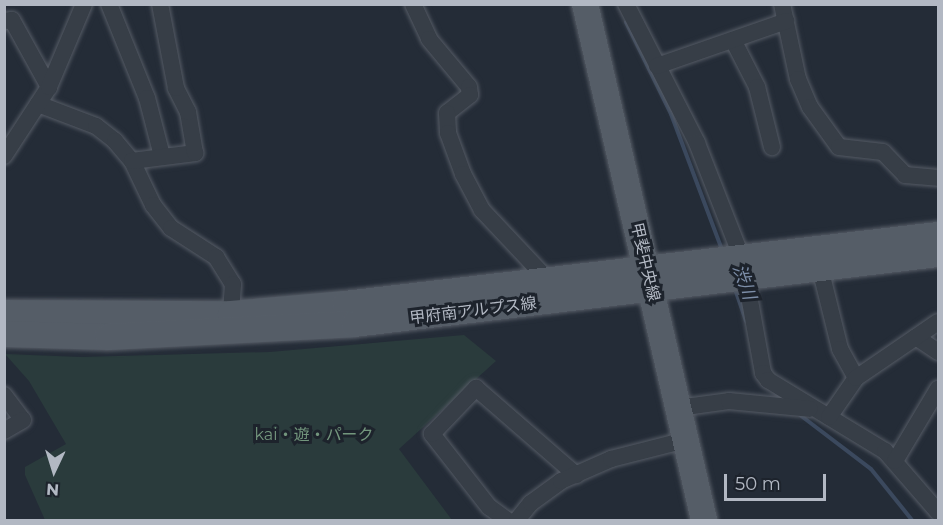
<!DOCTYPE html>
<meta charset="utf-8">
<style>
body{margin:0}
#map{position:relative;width:943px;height:525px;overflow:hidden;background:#242c37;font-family:Montserrat,"Noto Sans JP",sans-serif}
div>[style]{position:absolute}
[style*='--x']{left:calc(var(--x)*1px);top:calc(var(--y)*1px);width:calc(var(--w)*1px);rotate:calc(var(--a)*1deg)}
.green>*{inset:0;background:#2a3b3c}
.stream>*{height:4px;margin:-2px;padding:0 2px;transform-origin:2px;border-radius:2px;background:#3b495e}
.roads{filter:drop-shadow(0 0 2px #555b65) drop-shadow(0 0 2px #555b65)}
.minor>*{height:16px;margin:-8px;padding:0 8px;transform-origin:8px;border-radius:8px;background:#373e47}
.primary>*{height:26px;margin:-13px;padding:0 13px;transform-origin:13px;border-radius:13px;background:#555d67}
span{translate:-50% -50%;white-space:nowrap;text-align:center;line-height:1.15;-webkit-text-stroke:6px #1d232c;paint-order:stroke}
.street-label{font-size:16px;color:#b2b8c3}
.park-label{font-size:16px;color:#73967d}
.water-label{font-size:18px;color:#7d8ea8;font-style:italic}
.frame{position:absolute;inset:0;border:6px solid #b2b8c3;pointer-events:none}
.north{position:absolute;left:24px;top:441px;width:60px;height:60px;-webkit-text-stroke:4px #1d232c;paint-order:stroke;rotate:184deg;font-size:16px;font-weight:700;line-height:24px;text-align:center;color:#b2b8c3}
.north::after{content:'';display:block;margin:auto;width:21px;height:27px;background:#b2b8c3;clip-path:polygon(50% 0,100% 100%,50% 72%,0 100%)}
.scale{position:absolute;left:724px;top:474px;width:102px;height:27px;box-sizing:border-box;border:3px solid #b2b8c3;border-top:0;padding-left:8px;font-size:18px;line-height:21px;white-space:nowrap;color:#b2b8c3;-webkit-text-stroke:4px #1d232c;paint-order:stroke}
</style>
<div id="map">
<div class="green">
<i style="clip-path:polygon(464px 335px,496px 361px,399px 449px,452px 520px,45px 520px,25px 475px,25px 467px,66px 444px,29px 381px,5px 354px,82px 357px,270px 352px)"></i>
</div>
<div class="stream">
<i style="--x:626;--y:22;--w:102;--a:63.9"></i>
<i style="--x:671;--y:114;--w:145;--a:69.4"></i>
<i style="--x:735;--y:289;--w:34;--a:71"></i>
<i style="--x:800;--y:415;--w:89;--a:37.3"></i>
<i style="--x:871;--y:469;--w:65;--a:51.2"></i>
</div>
<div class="roads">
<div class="minor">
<i style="--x:109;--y:4;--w:101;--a:68"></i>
<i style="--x:147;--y:98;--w:60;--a:75.5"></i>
<i style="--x:413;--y:4;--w:38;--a:65"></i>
<i style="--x:429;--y:39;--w:62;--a:50.2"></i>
<i style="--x:469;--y:87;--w:8;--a:83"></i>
<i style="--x:470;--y:95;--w:29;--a:142"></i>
<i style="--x:447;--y:113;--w:20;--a:87"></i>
<i style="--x:448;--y:133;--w:44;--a:69.9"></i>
<i style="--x:463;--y:174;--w:41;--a:62.2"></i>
<i style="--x:482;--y:210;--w:96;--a:46.7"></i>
<i style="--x:626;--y:4;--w:156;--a:62.9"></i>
<i style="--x:697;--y:143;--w:121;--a:68.7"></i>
<i style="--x:782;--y:4;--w:77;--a:78"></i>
<i style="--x:798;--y:79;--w:30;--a:67"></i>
<i style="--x:810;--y:107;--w:49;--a:54.1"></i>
<i style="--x:839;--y:147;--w:44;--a:6.5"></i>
<i style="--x:883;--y:152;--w:32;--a:46"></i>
<i style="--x:905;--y:175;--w:33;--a:5"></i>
<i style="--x:4;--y:21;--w:8;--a:-7"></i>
<i style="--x:12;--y:20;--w:77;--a:61.1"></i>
<i style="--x:733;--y:40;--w:53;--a:62.9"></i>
<i style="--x:757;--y:87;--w:62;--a:76"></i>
<i style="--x:657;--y:66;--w:137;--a:-19.2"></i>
<i style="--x:38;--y:104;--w:62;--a:20.8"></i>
<i style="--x:96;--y:126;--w:24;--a:38"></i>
<i style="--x:115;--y:141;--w:26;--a:50"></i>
<i style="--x:132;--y:161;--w:49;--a:64.5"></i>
<i style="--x:153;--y:205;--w:29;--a:52"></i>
<i style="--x:171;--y:228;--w:54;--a:32.8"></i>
<i style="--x:216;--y:257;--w:32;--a:58"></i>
<i style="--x:233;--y:284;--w:30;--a:94"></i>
<i style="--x:4;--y:156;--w:82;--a:-56.9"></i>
<i style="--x:49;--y:87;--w:90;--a:-67.1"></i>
<i style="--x:132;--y:161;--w:64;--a:-7.2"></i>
<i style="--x:195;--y:153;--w:42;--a:-99.7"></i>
<i style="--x:188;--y:112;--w:27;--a:-117"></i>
<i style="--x:176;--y:88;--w:86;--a:-100.8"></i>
<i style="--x:820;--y:268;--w:83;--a:76.1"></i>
<i style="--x:840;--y:349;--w:33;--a:61"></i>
<i style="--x:746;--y:279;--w:96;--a:79.7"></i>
<i style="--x:763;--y:373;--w:9;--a:54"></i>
<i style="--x:768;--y:380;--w:137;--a:31.3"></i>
<i style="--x:885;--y:451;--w:81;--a:49"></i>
<i style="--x:916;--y:337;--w:27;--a:34"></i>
<i style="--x:4;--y:395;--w:31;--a:53"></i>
<i style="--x:23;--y:420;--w:22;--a:150"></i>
<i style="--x:678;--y:408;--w:51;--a:-7.8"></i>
<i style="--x:729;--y:401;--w:81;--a:5.6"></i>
<i style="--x:829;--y:417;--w:47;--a:-55.3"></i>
<i style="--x:856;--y:378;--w:99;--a:-34.3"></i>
<i style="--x:895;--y:461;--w:84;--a:-59.2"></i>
<i style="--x:507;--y:520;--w:22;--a:-144"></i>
<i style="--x:489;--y:507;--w:93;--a:-128"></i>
<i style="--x:432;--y:434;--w:64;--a:-46.3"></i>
<i style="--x:476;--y:388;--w:133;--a:41"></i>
<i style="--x:517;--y:520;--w:22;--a:-51"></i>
<i style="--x:531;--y:503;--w:37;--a:-36"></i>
<i style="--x:561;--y:481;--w:55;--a:-23.7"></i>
<i style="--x:611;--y:459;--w:77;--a:-14.2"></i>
</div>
<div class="primary">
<i style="--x:585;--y:4;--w:530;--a:77.01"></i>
<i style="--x:4;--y:313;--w:227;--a:0.3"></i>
<i style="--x:231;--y:314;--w:114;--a:-5"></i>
<i style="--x:345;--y:304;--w:597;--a:-6.64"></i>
<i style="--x:4;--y:334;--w:104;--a:1.7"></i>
<i style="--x:108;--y:337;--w:246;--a:-3"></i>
<i style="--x:354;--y:324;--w:588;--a:-6.84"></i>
</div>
</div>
<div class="street-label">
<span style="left:645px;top:262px;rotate:77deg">甲斐中央線</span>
<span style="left:473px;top:311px;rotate:-7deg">甲府南アルプス線</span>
</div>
<div class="park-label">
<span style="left:314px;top:435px">kai・遊・パーク</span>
</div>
<div class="water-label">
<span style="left:744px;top:282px;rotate:71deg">渋川</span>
</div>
<div class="frame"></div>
<div class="north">N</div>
<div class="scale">50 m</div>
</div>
